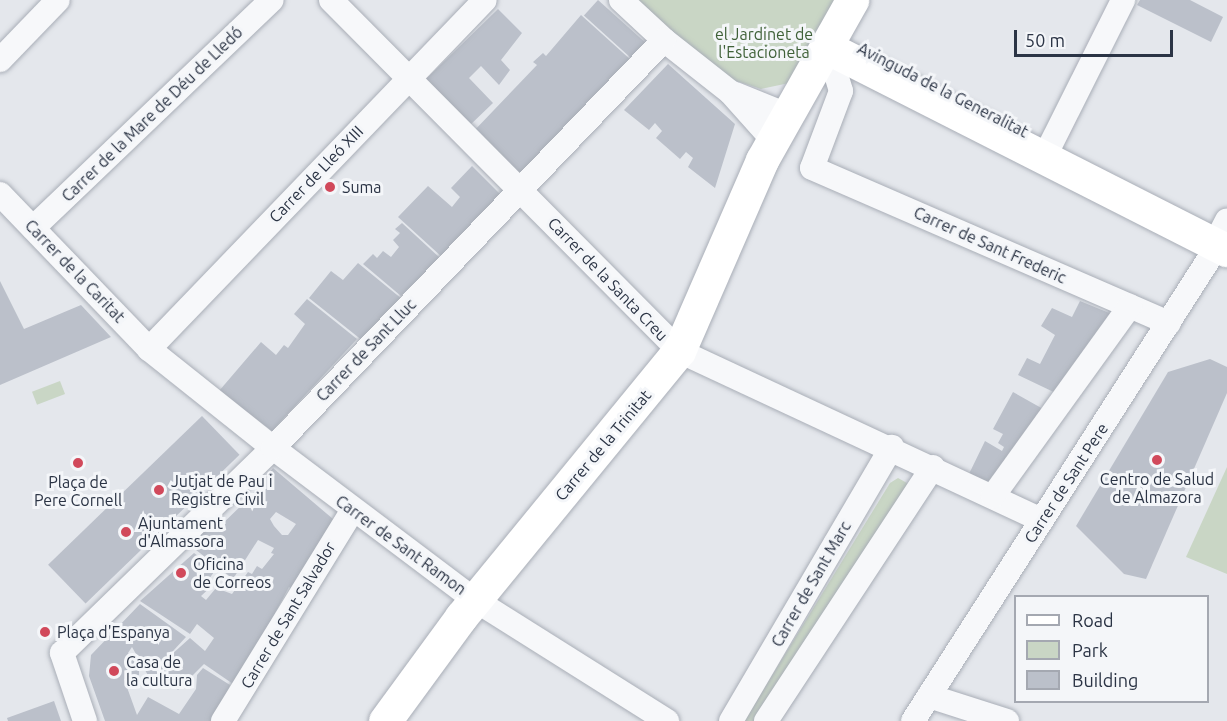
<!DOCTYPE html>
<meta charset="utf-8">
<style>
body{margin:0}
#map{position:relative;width:1227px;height:721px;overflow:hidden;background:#e4e7ec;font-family:Ubuntu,sans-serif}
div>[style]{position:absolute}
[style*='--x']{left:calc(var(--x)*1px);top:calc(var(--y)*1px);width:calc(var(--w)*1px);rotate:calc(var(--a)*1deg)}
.green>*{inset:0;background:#c9d6c5;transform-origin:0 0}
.building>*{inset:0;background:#bbc0ca;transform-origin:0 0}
.roads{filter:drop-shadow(0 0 2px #a9aeb7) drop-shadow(0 0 2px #a9aeb7)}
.street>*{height:24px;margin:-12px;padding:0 12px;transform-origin:12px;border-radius:12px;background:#f7f8fa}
.secondary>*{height:33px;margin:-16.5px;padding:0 16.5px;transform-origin:16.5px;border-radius:16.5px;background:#fff}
.dots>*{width:16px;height:16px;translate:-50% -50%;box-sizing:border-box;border:3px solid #f4f6f9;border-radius:50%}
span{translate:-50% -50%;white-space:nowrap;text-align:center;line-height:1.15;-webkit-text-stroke:6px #f4f6f9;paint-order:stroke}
.park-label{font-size:16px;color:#3f6138}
.street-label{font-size:16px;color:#2b3445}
.poi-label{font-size:16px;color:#2b3445}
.left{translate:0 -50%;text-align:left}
.legend{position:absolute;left:1014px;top:595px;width:195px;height:108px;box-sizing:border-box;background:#f4f6f9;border:2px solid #a4a8b1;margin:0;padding:8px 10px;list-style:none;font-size:18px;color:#2b3445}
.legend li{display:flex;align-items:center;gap:12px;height:30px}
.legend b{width:30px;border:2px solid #a4a8b1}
.scale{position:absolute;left:1014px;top:30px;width:159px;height:27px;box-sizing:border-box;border:3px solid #2b3445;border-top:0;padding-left:8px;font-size:18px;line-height:21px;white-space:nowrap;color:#2b3445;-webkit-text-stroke:4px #f4f6f9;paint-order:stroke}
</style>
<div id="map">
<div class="green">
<i style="clip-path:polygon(637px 0,839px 0,789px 83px,761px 89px,721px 76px)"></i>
<i style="left:60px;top:381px;width:14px;height:30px;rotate:69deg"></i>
<i style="clip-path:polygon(1227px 467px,1227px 574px,1186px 557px)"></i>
<i style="clip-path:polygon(898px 478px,907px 483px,909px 491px,756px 721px,744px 721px,890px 483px)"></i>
</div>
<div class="building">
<i style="left:598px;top:0;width:70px;height:21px;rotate:42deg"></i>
<i style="clip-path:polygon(1140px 0,1190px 0,1223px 17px,1211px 42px,1137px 5px)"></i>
<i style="clip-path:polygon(498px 9px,522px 33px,501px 60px,510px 70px,499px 85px,481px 66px,469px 78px,493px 103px,468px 127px,421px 84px)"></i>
<i style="clip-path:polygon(581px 15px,632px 61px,601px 88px,519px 183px,471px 134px,537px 65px,533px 62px,543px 53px,546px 56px)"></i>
<i style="clip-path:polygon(668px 64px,735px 124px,715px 188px,688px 167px,693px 158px,686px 152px,680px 159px,656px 138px,662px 131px,655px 123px,649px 130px,624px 110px)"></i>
<i style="clip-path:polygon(472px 166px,502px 196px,442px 257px,398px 217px,428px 186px,452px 207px,460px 197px,451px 188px)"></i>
<i style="clip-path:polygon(402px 223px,440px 258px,401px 296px,363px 264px,373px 254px,377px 258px,383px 251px,391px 257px,399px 247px,393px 240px,400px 233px,395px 229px)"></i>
<i style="clip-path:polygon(358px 263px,402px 299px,363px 341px,309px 298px,331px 271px,343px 280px)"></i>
<i style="clip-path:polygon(0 281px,24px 329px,81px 305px,111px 337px,0 385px)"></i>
<i style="clip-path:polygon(307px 299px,357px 339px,272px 431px,219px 391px,261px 342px,276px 355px,284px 345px,288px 348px,305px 324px,294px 314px)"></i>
<i style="clip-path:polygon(1080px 301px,1119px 317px,1062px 396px,1018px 375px,1027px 358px,1040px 364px,1055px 335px,1041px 326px,1052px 308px,1072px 317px)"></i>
<i style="clip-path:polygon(1210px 359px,1227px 367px,1227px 393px,1146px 579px,1124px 574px,1076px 526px,1168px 372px)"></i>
<i style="clip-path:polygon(1013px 392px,1052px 414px,991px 493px,967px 478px,985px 441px,1002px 451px,1004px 447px,998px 443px,1003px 434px,993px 429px)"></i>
<i style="left:202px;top:416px;width:54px;height:214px;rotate:46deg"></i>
<i style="clip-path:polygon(evenodd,273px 468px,333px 519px,295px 590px,289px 587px,236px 686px,204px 664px,178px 690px,156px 669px,159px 679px,154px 686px,132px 647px,128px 653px,139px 668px,139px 675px,124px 679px,137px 715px,148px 697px,179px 714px,196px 689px,197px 675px,203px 668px,230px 685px,218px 721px,105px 721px,89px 676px,91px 655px,140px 604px,186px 637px,161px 664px,190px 638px,205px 651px,214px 638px,197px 624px,190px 634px,140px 601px,194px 553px,216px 569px,209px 579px,215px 583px,201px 596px,206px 600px,216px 588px,232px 594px,248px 572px,252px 574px,257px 566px,262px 569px,274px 554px,271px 553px,274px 548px,258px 540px,233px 579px,191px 546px,207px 526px,214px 532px,251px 496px,273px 468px,276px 512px,296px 524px,288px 535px,282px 535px,274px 526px,270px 519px,276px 512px)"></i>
<i style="clip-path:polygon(54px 701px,61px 721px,8px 721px,7px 718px)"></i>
</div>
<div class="roads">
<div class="street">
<i style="--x:331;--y:0;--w:494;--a:45.2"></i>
<i style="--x:679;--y:351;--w:400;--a:25"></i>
<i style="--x:621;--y:0;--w:59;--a:42.9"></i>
<i style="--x:664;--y:40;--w:84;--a:38.2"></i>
<i style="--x:730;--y:92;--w:63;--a:48.2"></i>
<i style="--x:828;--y:48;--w:45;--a:73.2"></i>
<i style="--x:841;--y:91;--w:82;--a:110.6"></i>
<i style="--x:812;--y:168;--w:389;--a:23.5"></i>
<i style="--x:0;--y:60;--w:83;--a:-46"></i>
<i style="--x:735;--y:94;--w:56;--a:22"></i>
<i style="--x:1051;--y:144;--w:161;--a:-63.4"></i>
<i style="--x:0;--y:194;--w:215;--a:46.1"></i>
<i style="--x:149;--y:349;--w:159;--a:38.6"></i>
<i style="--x:273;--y:448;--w:253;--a:37"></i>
<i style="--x:475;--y:600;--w:227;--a:32.2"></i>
<i style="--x:33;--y:228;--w:330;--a:-43.7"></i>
<i style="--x:1221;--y:232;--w:13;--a:-63"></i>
<i style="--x:149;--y:349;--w:484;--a:-46.1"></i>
<i style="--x:993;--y:496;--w:234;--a:-54.2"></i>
<i style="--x:929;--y:696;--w:82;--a:17.8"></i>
<i style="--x:85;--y:721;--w:72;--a:-108.7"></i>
<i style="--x:62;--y:653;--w:294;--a:-44.2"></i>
<i style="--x:273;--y:448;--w:565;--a:-46.22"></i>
<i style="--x:223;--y:721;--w:248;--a:-58.4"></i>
<i style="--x:731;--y:721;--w:318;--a:-59.6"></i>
<i style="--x:766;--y:721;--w:304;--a:-56.7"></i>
<i style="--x:913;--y:721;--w:565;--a:-57.35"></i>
</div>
<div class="secondary">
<i style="--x:828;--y:48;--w:447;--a:26.9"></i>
<i style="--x:385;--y:721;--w:129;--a:-53.8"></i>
<i style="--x:461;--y:617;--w:344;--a:-50.7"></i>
<i style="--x:679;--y:351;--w:208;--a:-66.5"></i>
<i style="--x:762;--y:160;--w:184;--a:-60.6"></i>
</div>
</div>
<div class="dots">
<i style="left:330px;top:187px;background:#d1495b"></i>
<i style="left:1157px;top:460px;background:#d1495b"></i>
<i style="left:78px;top:463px;background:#d1495b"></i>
<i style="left:159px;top:490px;background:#d1495b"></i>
<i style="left:126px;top:532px;background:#d1495b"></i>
<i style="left:181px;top:573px;background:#d1495b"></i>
<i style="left:45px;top:632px;background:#d1495b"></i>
<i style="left:114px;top:671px;background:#d1495b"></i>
</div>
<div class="park-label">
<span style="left:764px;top:43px">el Jardinet de<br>l'Estacioneta</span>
</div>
<div class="street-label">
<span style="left:943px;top:90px;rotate:27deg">Avinguda de la Generalitat</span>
<span style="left:152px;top:114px;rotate:-44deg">Carrer de la Mare de Déu de Lledó</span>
<span style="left:316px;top:174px;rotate:-46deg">Carrer de Lleó XIII</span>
<span style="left:990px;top:245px;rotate:24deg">Carrer de Sant Frederic</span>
<span style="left:75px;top:271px;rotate:46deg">Carrer de la Caritat</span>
<span style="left:608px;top:279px;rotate:46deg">Carrer de la Santa Creu</span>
<span style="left:366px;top:350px;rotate:-46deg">Carrer de Sant Lluc</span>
<span style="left:603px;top:445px;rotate:-50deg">Carrer de la Trinitat</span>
<span style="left:1066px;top:483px;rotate:-57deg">Carrer de Sant Pere</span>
<span style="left:401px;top:545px;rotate:36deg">Carrer de Sant Ramon</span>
<span style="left:811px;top:584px;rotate:-60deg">Carrer de Sant Marc</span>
<span style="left:288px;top:615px;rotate:-59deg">Carrer de Sant Salvador</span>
</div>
<div class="poi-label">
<span class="left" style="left:342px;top:187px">Suma</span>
<span style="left:1157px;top:488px">Centro de Salud<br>de Almazora</span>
<span class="left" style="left:171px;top:490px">Jutjat de Pau i<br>Registre Civil</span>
<span style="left:78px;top:491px">Plaça de<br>Pere Cornell</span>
<span class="left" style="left:138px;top:532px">Ajuntament<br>d'Almassora</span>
<span class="left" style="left:193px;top:573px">Oficina<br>de Correos</span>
<span class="left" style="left:57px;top:632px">Plaça d'Espanya</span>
<span class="left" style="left:126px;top:671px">Casa de<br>la cultura</span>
</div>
<ul class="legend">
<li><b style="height:8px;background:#fff"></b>Road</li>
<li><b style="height:16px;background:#c9d6c5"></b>Park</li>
<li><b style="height:16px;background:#bbc0ca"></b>Building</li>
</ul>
<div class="scale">50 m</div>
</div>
